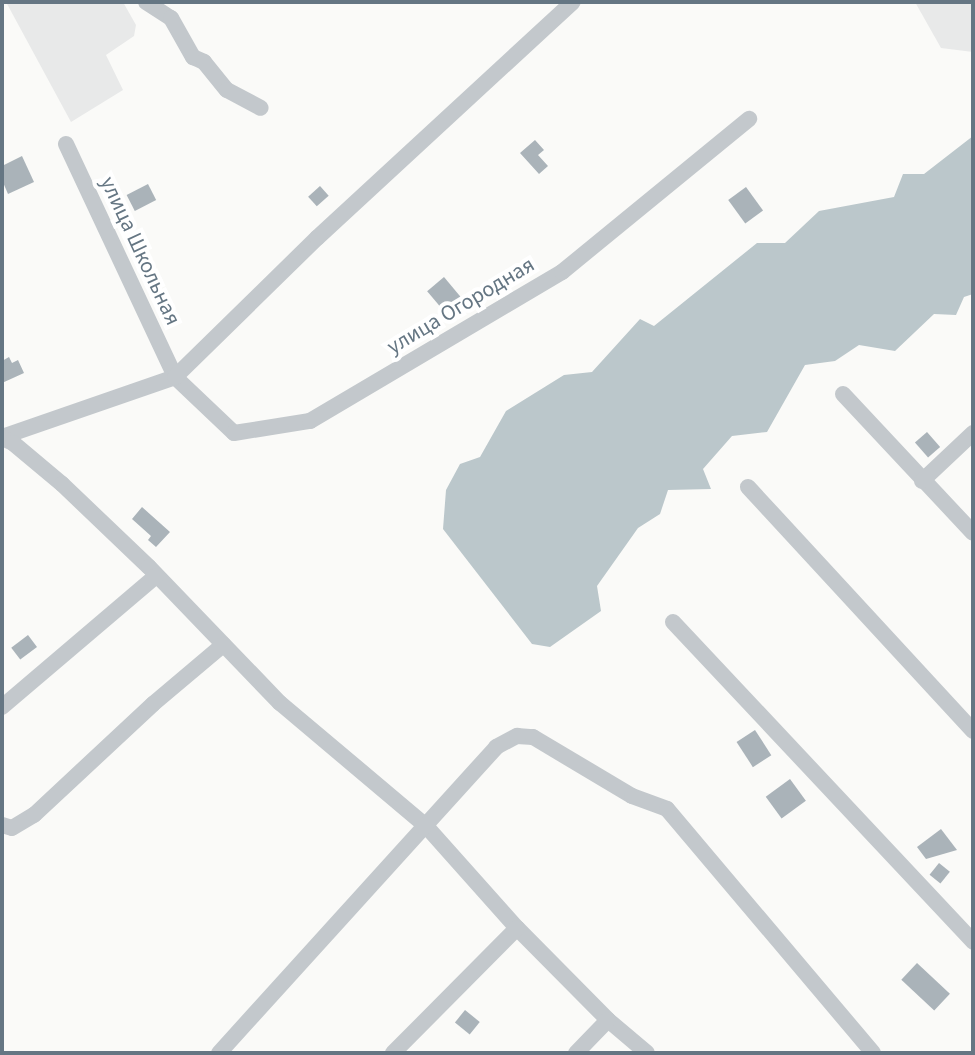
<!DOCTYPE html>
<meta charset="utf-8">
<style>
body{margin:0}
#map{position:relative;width:975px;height:1055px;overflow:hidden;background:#fafaf8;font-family:"Source Sans 3",sans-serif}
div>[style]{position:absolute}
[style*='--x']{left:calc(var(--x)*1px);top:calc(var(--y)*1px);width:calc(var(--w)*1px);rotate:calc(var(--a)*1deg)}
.built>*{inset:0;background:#e8e9e9}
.water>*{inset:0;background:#bbc7cb}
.building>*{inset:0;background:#aab3b9;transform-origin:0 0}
.minor>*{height:16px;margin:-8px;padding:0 8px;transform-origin:8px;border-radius:8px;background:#c3c8cc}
span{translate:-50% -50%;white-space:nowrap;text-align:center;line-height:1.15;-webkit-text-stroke:8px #fff;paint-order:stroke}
.street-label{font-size:22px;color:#657683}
.frame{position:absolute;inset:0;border:4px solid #657683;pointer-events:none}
</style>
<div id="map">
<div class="built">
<i style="clip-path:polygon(6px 2px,123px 2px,136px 25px,134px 36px,106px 55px,123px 90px,71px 122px)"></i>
<i style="clip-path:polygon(915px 2px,973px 2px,973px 52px,941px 48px)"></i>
</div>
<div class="water">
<i style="clip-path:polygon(973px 136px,973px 294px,964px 297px,956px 315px,934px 314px,895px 351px,859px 345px,835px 361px,805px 365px,767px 432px,732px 436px,703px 469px,711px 489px,668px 490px,660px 514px,638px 528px,597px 586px,601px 611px,550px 647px,532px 644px,443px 529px,446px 490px,460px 464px,480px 457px,506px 411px,564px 375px,592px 372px,640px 319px,654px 326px,757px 243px,785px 243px,819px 211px,894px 197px,903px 174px,924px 174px)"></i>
</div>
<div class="building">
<i style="clip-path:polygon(535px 140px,544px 150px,538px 155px,548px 166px,539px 174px,520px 153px)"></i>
<i style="clip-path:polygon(22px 156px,34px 182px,8px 194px,2px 180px,2px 166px)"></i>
<i style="left:148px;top:184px;width:18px;height:24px;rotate:63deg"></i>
<i style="left:320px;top:186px;width:13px;height:16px;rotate:48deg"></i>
<i style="left:746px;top:187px;width:29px;height:22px;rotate:54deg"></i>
<i style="left:444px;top:277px;width:26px;height:22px;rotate:50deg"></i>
<i style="clip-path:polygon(9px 357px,12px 363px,18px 360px,24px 373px,2px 383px,2px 361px)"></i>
<i style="left:927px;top:432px;width:20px;height:16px;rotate:49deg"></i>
<i style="clip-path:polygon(142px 507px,170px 532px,156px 547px,148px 540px,151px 536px,132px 519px)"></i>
<i style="left:28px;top:635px;width:15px;height:21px;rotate:53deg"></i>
<i style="left:755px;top:730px;width:30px;height:22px;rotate:57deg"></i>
<i style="left:790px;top:779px;width:27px;height:30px;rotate:54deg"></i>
<i style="clip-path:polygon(941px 829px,957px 850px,926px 859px,917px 847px)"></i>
<i style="left:939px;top:863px;width:14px;height:15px;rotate:39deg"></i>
<i style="left:917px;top:963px;width:45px;height:23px;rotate:43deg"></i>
<i style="left:465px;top:1010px;width:19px;height:16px;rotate:39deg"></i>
</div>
<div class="minor">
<i style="--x:146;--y:2;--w:30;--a:33"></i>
<i style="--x:171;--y:18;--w:45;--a:60.6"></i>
<i style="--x:193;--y:57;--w:12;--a:24"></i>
<i style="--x:204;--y:62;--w:36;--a:51"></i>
<i style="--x:227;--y:90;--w:38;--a:28"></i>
<i style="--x:66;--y:144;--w:257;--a:64.9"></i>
<i style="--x:175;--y:377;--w:81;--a:43.5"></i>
<i style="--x:234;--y:433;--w:77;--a:-9"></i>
<i style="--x:310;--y:421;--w:293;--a:-30.6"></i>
<i style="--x:562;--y:272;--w:242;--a:-39.3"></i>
<i style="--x:843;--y:394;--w:190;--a:46.9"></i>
<i style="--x:2;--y:437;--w:183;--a:-19.1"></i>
<i style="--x:175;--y:377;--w:199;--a:-44.4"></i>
<i style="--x:317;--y:238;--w:348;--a:-42.7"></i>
<i style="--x:2;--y:438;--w:12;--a:24"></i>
<i style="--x:13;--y:443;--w:64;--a:39.9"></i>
<i style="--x:62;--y:484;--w:120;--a:43.7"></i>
<i style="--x:149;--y:567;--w:189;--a:46.1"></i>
<i style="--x:280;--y:703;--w:191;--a:40.1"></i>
<i style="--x:426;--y:826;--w:137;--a:48.3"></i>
<i style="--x:517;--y:928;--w:129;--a:45.3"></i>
<i style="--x:608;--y:1020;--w:51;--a:40.2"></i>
<i style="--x:922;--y:481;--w:70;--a:-43.3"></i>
<i style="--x:748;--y:487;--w:332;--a:47.3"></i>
<i style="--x:673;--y:622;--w:439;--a:46.8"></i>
<i style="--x:2;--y:707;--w:202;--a:-40.4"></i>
<i style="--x:2;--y:825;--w:10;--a:17"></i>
<i style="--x:12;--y:828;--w:26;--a:-31"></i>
<i style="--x:34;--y:815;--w:163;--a:-43"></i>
<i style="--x:153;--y:704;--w:92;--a:-40.1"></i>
<i style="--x:219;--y:1053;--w:413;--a:-47.8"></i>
<i style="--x:496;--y:747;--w:24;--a:-28"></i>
<i style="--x:517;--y:736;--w:16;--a:4"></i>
<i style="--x:533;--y:737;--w:115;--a:30.8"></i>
<i style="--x:632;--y:796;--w:37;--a:20"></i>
<i style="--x:667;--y:809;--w:319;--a:49.8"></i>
<i style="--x:393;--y:1053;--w:176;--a:-45.2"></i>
<i style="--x:576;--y:1053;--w:46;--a:-45.9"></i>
</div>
<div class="street-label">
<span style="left:140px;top:251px;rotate:65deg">улица Школьная</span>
<span style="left:461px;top:306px;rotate:-31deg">улица Огородная</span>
</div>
<div class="frame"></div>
</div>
